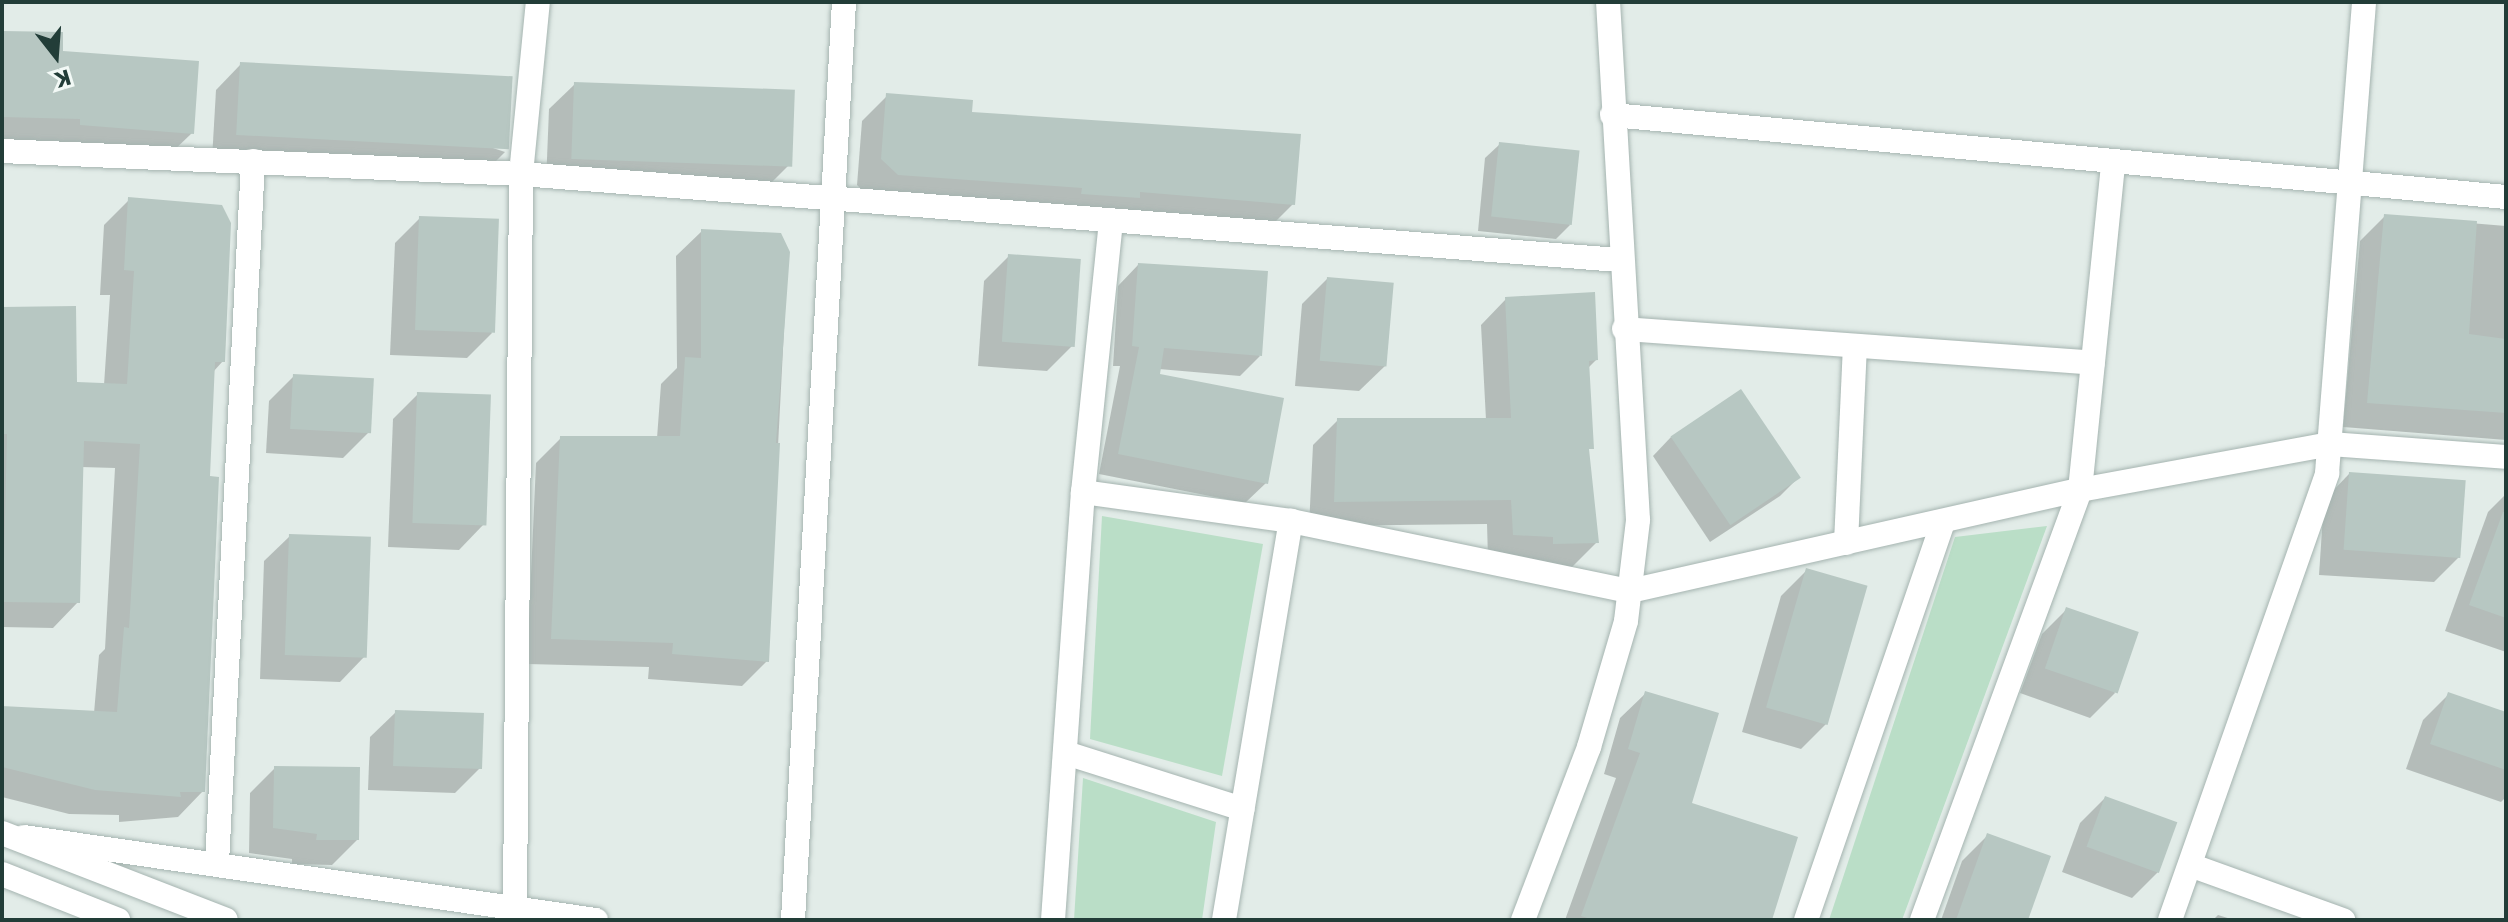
<!DOCTYPE html>
<style>
body{margin:0}
#map{position:relative;width:2508px;height:922px;overflow:hidden;background:#e2ece8;font-family:Jost,sans-serif}
div>[style]{position:absolute}
[style*='--x']{left:calc(var(--x)*1px);top:calc(var(--y)*1px);width:calc(var(--w)*1px);rotate:calc(var(--a)*1deg)}
.green>*{inset:0;background:#badec7}
.shadow>*{inset:0;background:#0003}
.building>*{inset:0;background:#b7c7c2;transform-origin:0 0}
.roads{filter:drop-shadow(0 0 2px #a5b4b0) drop-shadow(0 0 2px #a5b4b0)}
.minor>*{height:24px;margin:-12px;padding:0 12px;transform-origin:12px;border-radius:12px;background:#fff}
.secondary>*{height:24px;margin:-12px;padding:0 12px;transform-origin:12px;border-radius:12px;background:#fff}
span{translate:-50% -50%;white-space:nowrap;text-align:center;line-height:1.15;-webkit-text-stroke:6px #f2f9f6;paint-order:stroke}
.frame{position:absolute;inset:0;border:4px solid #223d38;pointer-events:none}
.north{position:absolute;left:16px;top:16px;width:80px;height:80px;-webkit-text-stroke:6px #f2f9f6;paint-order:stroke;rotate:163deg;font-size:22px;font-weight:700;line-height:32px;text-align:center;color:#223d38}
.north::after{content:'';display:block;margin:auto;width:28px;height:36px;background:#223d38;clip-path:polygon(50% 0,100% 100%,50% 72%,0 100%)}
</style>
<div id="map">
<div class="green">
<i style="clip-path:polygon(1102px 516px,1263px 544px,1222px 776px,1090px 739px)"></i>
<i style="clip-path:polygon(2047px 526px,1902px 920px,1829px 920px,1955px 537px)"></i>
<i style="clip-path:polygon(1083px 778px,1216px 822px,1202px 920px,1074px 920px)"></i>
</div>
<div class="shadow">
<i style="clip-path:polygon(2px 34px,61px 52px,192px 133px,166px 158px,2px 142px)"></i>
<i style="clip-path:polygon(241px 64px,505px 152px,480px 177px,212px 159px,216px 90px)"></i>
<i style="clip-path:polygon(575px 84px,788px 166px,763px 191px,546px 183px,549px 109px)"></i>
<i style="clip-path:polygon(887px 96px,970px 114px,1293px 204px,1268px 229px,872px 200px,857px 185px,862px 121px)"></i>
<i style="clip-path:polygon(1500px 144px,1570px 225px,1556px 239px,1478px 231px,1485px 158px)"></i>
<i style="clip-path:polygon(129px 200px,223px 361px,213px 372px,208px 478px,203px 791px,178px 817px,119px 822px,119px 815px,69px 814px,2px 797px,2px 709px,94px 713px,99px 655px,105px 649px,115px 468px,81px 467px,78px 602px,53px 628px,2px 627px,2px 309px,75px 383px,104px 385px,110px 295px,100px 295px,104px 225px)"></i>
<i style="clip-path:polygon(2385px 216px,2506px 226px,2506px 440px,2343px 427px,2360px 241px)"></i>
<i style="clip-path:polygon(420px 218px,492px 333px,467px 358px,390px 355px,395px 243px)"></i>
<i style="clip-path:polygon(702px 231px,788px 252px,767px 661px,742px 686px,648px 679px,649px 667px,527px 664px,536px 463px,561px 438px,657px 438px,661px 384px,677px 368px,676px 256px)"></i>
<i style="clip-path:polygon(1009px 256px,1073px 345px,1047px 371px,978px 366px,984px 281px)"></i>
<i style="clip-path:polygon(1138px 265px,1260px 356px,1240px 376px,1159px 369px,1158px 375px,1266px 483px,1245px 503px,1099px 474px,1120px 366px,1113px 366px,1118px 286px)"></i>
<i style="clip-path:polygon(1327px 279px,1385px 366px,1359px 391px,1295px 386px,1302px 304px)"></i>
<i style="clip-path:polygon(1506px 299px,1596px 360px,1587px 369px,1588px 452px,1597px 542px,1572px 567px,1488px 559px,1487px 524px,1309px 526px,1313px 445px,1338px 420px,1486px 420px,1481px 325px)"></i>
<i style="clip-path:polygon(294px 376px,369px 432px,343px 458px,266px 453px,269px 401px)"></i>
<i style="clip-path:polygon(418px 394px,484px 524px,459px 550px,388px 547px,393px 419px)"></i>
<i style="clip-path:polygon(1671px 437px,1798px 478px,1780px 496px,1710px 542px,1653px 456px)"></i>
<i style="clip-path:polygon(2349px 474px,2459px 557px,2434px 582px,2319px 575px,2324px 500px)"></i>
<i style="clip-path:polygon(2506px 494px,2506px 652px,2445px 631px,2488px 512px)"></i>
<i style="clip-path:polygon(290px 536px,365px 656px,340px 682px,260px 679px,264px 561px)"></i>
<i style="clip-path:polygon(1806px 571px,1826px 724px,1801px 749px,1742px 732px,1781px 596px)"></i>
<i style="clip-path:polygon(2067px 609px,2115px 693px,2090px 718px,2020px 693px,2042px 634px)"></i>
<i style="clip-path:polygon(1646px 693px,1689px 804px,1769px 920px,1565px 920px,1616px 778px,1604px 774px,1620px 718px)"></i>
<i style="clip-path:polygon(2448px 695px,2506px 714px,2506px 797px,2501px 802px,2406px 769px,2423px 720px)"></i>
<i style="clip-path:polygon(396px 712px,480px 768px,455px 793px,368px 790px,370px 737px)"></i>
<i style="clip-path:polygon(275px 768px,357px 840px,332px 865px,292px 864px,292px 859px,249px 853px,250px 793px)"></i>
<i style="clip-path:polygon(2105px 798px,2158px 872px,2132px 898px,2062px 872px,2080px 823px)"></i>
<i style="clip-path:polygon(1988px 835px,2026px 920px,1941px 920px,1962px 861px)"></i>
<i style="clip-path:polygon(2218px 915px,2234px 920px,2213px 920px)"></i>
</div>
<div class="building">
<i style="clip-path:polygon(2px 31px,63px 32px,63px 51px,199px 61px,194px 134px,80px 125px,80px 119px,2px 117px)"></i>
<i style="left:240px;top:62px;width:273px;height:73px;rotate:3deg"></i>
<i style="left:574px;top:82px;width:221px;height:77px;rotate:2deg"></i>
<i style="clip-path:polygon(886px 93px,973px 100px,972px 112px,1301px 134px,1295px 205px,1140px 192px,1140px 198px,1081px 194px,1082px 188px,898px 175px,881px 159px)"></i>
<i style="left:1499px;top:142px;width:81px;height:75px;rotate:6deg"></i>
<i style="clip-path:polygon(128px 197px,222px 205px,231px 223px,225px 362px,215px 362px,210px 476px,219px 477px,205px 792px,180px 792px,181px 797px,95px 790px,2px 767px,2px 706px,117px 712px,124px 627px,129px 628px,140px 444px,84px 441px,80px 603px,3px 602px,7px 434px,2px 434px,2px 307px,76px 306px,77px 382px,127px 384px,134px 271px,124px 270px)"></i>
<i style="clip-path:polygon(2384px 214px,2477px 221px,2469px 334px,2506px 339px,2506px 413px,2367px 403px)"></i>
<i style="left:419px;top:216px;width:80px;height:114px;rotate:2deg"></i>
<i style="clip-path:polygon(701px 229px,781px 233px,790px 252px,776px 443px,780px 443px,769px 662px,672px 654px,673px 643px,551px 639px,560px 436px,680px 436px,685px 357px,701px 358px)"></i>
<i style="left:1008px;top:254px;width:73px;height:88px;rotate:4deg"></i>
<i style="clip-path:polygon(1138px 263px,1268px 271px,1262px 356px,1164px 348px,1160px 374px,1284px 398px,1268px 484px,1118px 454px,1139px 347px,1132px 346px)"></i>
<i style="left:1327px;top:277px;width:67px;height:84px;rotate:5deg"></i>
<i style="clip-path:polygon(1595px 292px,1598px 360px,1589px 361px,1594px 449px,1589px 449px,1599px 543px,1553px 544px,1553px 537px,1513px 535px,1511px 500px,1334px 502px,1337px 418px,1511px 418px,1505px 297px)"></i>
<i style="left:293px;top:374px;width:81px;height:55px;rotate:3deg"></i>
<i style="left:1741px;top:389px;width:107px;height:85px;rotate:56deg"></i>
<i style="left:417px;top:392px;width:74px;height:131px;rotate:2deg"></i>
<i style="left:2349px;top:472px;width:117px;height:78px;rotate:4deg"></i>
<i style="clip-path:polygon(2503px 512px,2506px 512px,2506px 618px,2469px 605px)"></i>
<i style="left:289px;top:534px;width:82px;height:121px;rotate:2deg"></i>
<i style="left:1806px;top:568px;width:64px;height:145px;rotate:16deg"></i>
<i style="left:2066px;top:607px;width:77px;height:65px;rotate:19deg"></i>
<i style="clip-path:polygon(1645px 691px,1719px 713px,1692px 803px,1798px 837px,1772px 920px,1594px 920px,1581px 916px,1640px 753px,1628px 749px)"></i>
<i style="clip-path:polygon(2448px 692px,2506px 712px,2506px 770px,2430px 744px)"></i>
<i style="left:395px;top:710px;width:89px;height:56px;rotate:2deg"></i>
<i style="clip-path:polygon(274px 766px,360px 767px,359px 840px,316px 840px,317px 834px,273px 828px)"></i>
<i style="left:2105px;top:796px;width:77px;height:54px;rotate:20deg"></i>
<i style="clip-path:polygon(1987px 833px,2051px 856px,2028px 920px,1956px 920px)"></i>
</div>
<div class="roads">
<div class="minor">
<i style="--x:1612;--y:115;--w:898;--a:5.24"></i>
<i style="--x:2;--y:151;--w:520;--a:2.54"></i>
<i style="--x:521;--y:174;--w:1101;--a:4.48"></i>
<i style="--x:1624;--y:329;--w:470;--a:4.1"></i>
<i style="--x:1083;--y:492;--w:210;--a:7.9"></i>
<i style="--x:1291;--y:521;--w:346;--a:11.7"></i>
<i style="--x:1630;--y:591;--w:461;--a:-12.7"></i>
<i style="--x:2080;--y:490;--w:254;--a:-10.4"></i>
<i style="--x:2330;--y:444;--w:176;--a:4.2"></i>
<i style="--x:1846;--y:543;--w:197;--a:-87.4"></i>
<i style="--x:1069;--y:754;--w:182;--a:17.6"></i>
<i style="--x:24;--y:837;--w:578;--a:8.26"></i>
<i style="--x:217;--y:863;--w:703;--a:-87.06"></i>
<i style="--x:2190;--y:865;--w:163;--a:19.8"></i>
<i style="--x:515;--y:908;--w:734;--a:-89.53"></i>
<i style="--x:521;--y:174;--w:173;--a:-84.4"></i>
<i style="--x:793;--y:920;--w:919;--a:-86.82"></i>
<i style="--x:1053;--y:920;--w:429;--a:-86"></i>
<i style="--x:1083;--y:492;--w:273;--a:-84.1"></i>
<i style="--x:1224;--y:920;--w:405;--a:-80.5"></i>
<i style="--x:1523;--y:920;--w:185;--a:-69.1"></i>
<i style="--x:1589;--y:747;--w:131;--a:-73.6"></i>
<i style="--x:1626;--y:621;--w:102;--a:-83.2"></i>
<i style="--x:1638;--y:520;--w:519;--a:-93.31"></i>
<i style="--x:1806;--y:920;--w:422;--a:-71"></i>
<i style="--x:1922;--y:920;--w:458;--a:-69.8"></i>
<i style="--x:2080;--y:490;--w:328;--a:-84.2"></i>
<i style="--x:2170;--y:920;--w:474;--a:-70.6"></i>
<i style="--x:2327;--y:473;--w:472;--a:-85.5"></i>
</div>
<div class="secondary">
<i style="--x:2;--y:833;--w:240;--a:21.2"></i>
<i style="--x:2;--y:874;--w:125;--a:21.6"></i>
</div>
</div>
<div class="frame"></div>
<div class="north">K</div>
</div>
